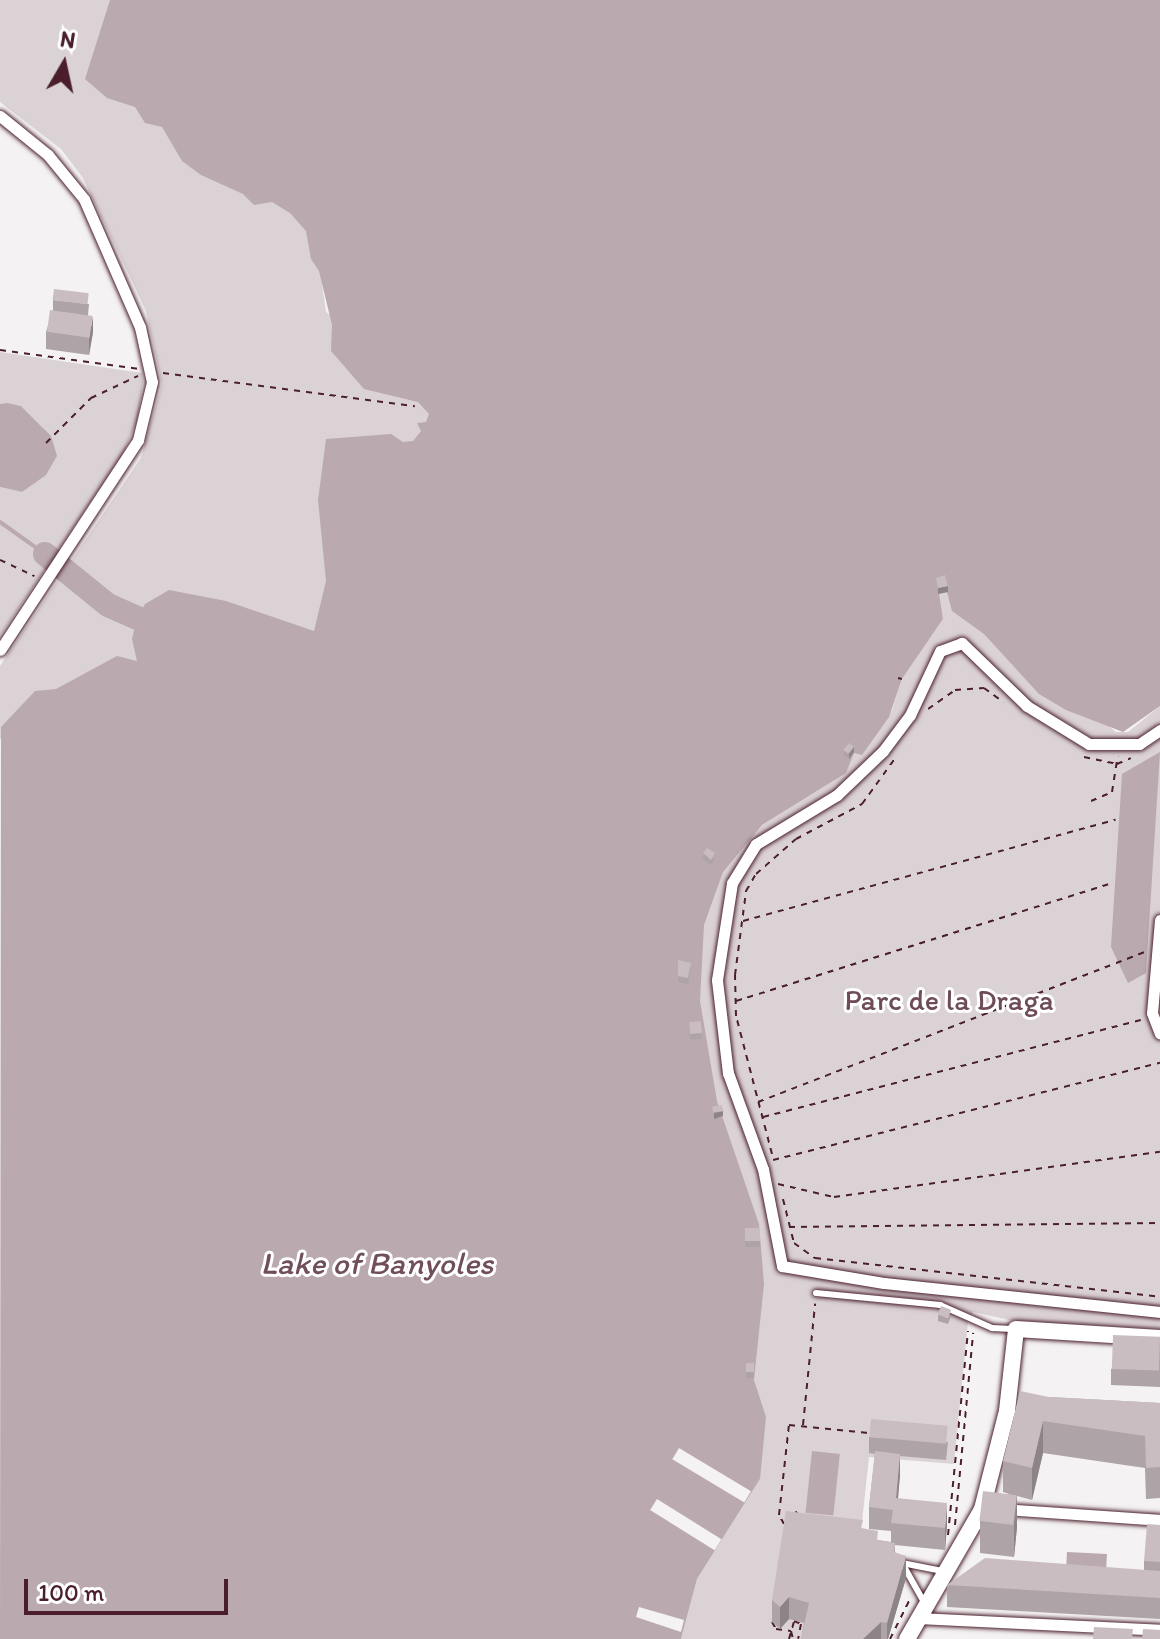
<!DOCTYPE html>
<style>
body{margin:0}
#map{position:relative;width:1160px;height:1639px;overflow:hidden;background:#f4f2f2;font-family:Itim,sans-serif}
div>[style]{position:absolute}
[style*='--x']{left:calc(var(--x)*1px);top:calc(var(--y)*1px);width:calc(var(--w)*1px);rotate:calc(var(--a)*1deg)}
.green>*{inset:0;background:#dbd2d5}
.water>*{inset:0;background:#baa9ae;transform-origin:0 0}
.pier>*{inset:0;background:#f4f2f2;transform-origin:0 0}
.stream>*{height:4px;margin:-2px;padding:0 2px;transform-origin:2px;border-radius:2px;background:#baa9ae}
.river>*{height:24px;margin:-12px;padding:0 12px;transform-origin:12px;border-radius:12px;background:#baa9ae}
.path>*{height:2px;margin-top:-1px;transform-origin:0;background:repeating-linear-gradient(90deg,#4a1f2b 0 6px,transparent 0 12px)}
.roads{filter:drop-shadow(0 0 2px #4a1f2b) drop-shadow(0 0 2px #4a1f2b)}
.lane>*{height:6px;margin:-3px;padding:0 3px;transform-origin:3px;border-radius:3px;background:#fff}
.street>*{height:11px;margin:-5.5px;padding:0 5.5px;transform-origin:5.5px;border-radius:5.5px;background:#fff}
.secondary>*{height:16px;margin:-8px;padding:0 8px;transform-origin:8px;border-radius:8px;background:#fff}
.wall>*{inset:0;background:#aea3a6;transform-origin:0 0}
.shaded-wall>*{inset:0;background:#8d8487}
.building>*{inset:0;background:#cabdc1;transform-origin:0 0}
span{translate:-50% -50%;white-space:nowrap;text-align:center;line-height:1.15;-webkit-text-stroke:6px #fff;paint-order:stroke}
.park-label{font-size:30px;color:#6e4c56}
.water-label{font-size:32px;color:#714f59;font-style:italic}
.north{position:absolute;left:24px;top:24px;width:80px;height:80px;-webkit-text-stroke:6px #fff;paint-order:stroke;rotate:9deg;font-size:22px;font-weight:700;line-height:32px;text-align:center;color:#4a1f2b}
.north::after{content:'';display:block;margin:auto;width:28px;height:36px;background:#4a1f2b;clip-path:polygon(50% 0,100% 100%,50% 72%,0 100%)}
.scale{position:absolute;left:24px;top:1579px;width:204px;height:36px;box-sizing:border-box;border:4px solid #4a1f2b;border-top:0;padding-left:10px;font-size:24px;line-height:28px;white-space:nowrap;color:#4a1f2b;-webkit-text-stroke:6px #fff;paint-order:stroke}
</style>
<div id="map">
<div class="green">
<i style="clip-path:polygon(0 0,117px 0,248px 175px,315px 233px,326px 312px,413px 384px,433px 413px,321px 631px,154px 669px,3px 733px,0 740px,0 666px,141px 458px,162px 384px,146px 311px,83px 178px,61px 149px,0 102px)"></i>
<i style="clip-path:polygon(0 352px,142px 373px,143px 382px,137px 421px,123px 454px,0 636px,0 487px,22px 492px,28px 486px,43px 428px,21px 406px,0 404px)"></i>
<i style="clip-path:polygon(947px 592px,1116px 732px,1128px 732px,1160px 706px,1160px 1329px,1014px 1321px,973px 1312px,968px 1322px,954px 1464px,869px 1457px,860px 1541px,906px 1578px,888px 1639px,681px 1639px,697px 1579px,760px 1479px,754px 1380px,718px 1111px,699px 1016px,701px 971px,691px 969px,702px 887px,762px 825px,836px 779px,854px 752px,872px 740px,892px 710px,902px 679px,943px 619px,938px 594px)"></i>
</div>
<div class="water">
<i style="clip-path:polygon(110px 0,1160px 0,1160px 706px,1123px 732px,1066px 710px,1039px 694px,984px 634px,952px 611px,947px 592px,939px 594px,943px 619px,902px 679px,889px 717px,862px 755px,854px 753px,846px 773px,762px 825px,723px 872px,704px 925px,700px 1001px,717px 1101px,759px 1224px,764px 1284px,754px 1380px,766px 1417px,760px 1479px,697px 1579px,681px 1639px,0 1639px,1px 727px,35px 691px,56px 689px,117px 656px,137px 661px,132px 639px,137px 618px,145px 604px,169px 590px,226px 601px,314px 631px,326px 581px,318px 500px,326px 439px,391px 434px,403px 442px,413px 441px,421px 431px,417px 423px,426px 422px,429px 414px,418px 402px,364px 389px,331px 351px,332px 325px,319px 271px,311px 259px,306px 231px,290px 213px,272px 202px,254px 205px,243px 194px,201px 175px,182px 161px,162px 127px,145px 123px,135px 107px,107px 98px,85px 79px)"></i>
<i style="clip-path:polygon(7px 403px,21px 406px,51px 436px,57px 456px,46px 475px,22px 492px,0 487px,0 404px)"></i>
<i style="clip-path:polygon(1160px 752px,1146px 973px,1128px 983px,1111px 947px,1122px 774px)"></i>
<i style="left:812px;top:1451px;width:28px;height:62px;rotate:6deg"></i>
<i style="left:1067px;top:1552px;width:40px;height:16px;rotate:3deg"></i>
</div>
<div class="pier">
<i style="left:679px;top:1448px;width:84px;height:13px;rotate:31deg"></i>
<i style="left:657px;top:1499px;width:76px;height:13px;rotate:32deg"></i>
<i style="clip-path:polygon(639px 1607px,684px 1620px,681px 1632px,636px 1617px)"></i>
</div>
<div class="stream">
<i style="--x:0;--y:522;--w:55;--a:35.4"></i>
</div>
<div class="river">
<i style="--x:45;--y:554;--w:81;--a:39"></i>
<i style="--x:108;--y:605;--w:32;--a:24"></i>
</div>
<div class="path">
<i style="--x:0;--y:350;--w:139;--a:7.8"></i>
<i style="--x:163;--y:373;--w:254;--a:7.5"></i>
<i style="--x:46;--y:443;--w:64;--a:-45"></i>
<i style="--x:91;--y:398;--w:52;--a:-25.1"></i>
<i style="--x:0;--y:560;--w:38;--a:25"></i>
<i style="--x:898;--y:678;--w:4;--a:14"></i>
<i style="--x:928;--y:709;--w:33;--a:-35"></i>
<i style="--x:955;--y:690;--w:29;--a:-4"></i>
<i style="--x:984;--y:688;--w:24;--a:36"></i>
<i style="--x:1084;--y:757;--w:34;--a:12"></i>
<i style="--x:1117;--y:764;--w:15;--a:-23"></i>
<i style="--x:1091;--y:801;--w:23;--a:-23"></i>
<i style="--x:1112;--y:792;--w:36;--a:-81"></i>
<i style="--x:743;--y:921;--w:386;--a:-15.2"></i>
<i style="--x:736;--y:1001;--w:391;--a:-17.4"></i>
<i style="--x:758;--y:1102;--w:414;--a:-21.2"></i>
<i style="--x:763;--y:1117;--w:390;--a:-14.4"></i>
<i style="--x:772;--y:1154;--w:143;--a:-104.6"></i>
<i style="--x:736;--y:1016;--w:41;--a:-91.4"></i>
<i style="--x:735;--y:975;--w:85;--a:-82.5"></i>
<i style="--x:746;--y:891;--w:20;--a:-60"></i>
<i style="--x:756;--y:874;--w:53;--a:-41.2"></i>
<i style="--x:796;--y:839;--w:75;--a:-27.9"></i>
<i style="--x:862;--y:804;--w:58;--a:-54.1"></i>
<i style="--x:773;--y:1160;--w:399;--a:-14.1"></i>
<i style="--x:778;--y:1184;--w:57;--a:13.1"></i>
<i style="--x:834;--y:1197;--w:329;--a:-7.9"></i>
<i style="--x:783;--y:1199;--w:45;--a:76"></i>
<i style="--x:794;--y:1243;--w:26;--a:36"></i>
<i style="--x:815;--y:1258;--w:347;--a:6.4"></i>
<i style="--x:789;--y:1227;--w:371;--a:-0.6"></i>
<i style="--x:803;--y:1425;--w:122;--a:-84.3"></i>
<i style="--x:792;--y:1514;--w:9;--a:-21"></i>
<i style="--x:784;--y:1524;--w:10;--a:-119"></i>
<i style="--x:779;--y:1515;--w:91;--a:-83.7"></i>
<i style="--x:789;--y:1425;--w:80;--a:5.7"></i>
<i style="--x:955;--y:1525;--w:193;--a:-84.6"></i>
<i style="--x:948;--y:1535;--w:205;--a:-84.4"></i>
<i style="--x:794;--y:1621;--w:8;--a:23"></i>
<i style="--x:801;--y:1624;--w:15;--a:101"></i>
<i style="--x:772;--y:1622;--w:8;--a:60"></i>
<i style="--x:776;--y:1629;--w:15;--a:8"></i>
<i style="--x:791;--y:1631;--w:8;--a:76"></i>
<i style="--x:789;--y:1639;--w:18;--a:-74"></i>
<i style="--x:890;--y:1639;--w:47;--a:-63.4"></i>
</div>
<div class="roads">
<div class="lane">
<i style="--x:816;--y:1293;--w:125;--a:5.5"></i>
<i style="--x:940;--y:1305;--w:57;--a:23.9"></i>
<i style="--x:992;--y:1328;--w:20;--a:3"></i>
<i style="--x:902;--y:1563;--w:45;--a:60.6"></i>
<i style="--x:902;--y:1563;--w:41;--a:11.3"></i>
</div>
<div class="street">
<i style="--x:0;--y:116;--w:62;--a:39.1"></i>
<i style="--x:48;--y:155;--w:57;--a:50.7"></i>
<i style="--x:84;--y:199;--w:140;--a:66.4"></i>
<i style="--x:140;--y:327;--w:56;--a:77.7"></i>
<i style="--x:152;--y:382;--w:60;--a:103.6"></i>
<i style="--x:138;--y:440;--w:251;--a:123.3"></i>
<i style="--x:1160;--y:730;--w:25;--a:146"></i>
<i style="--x:1139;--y:744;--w:50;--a:180"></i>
<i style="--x:1089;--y:744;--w:73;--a:-148.5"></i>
<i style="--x:1027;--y:706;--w:91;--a:-135.9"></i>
<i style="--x:962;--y:643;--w:23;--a:160"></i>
<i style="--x:940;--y:651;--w:71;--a:115.1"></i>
<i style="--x:910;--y:715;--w:45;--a:126.9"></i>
<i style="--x:883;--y:751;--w:64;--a:136.3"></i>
<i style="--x:837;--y:795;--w:95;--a:148.8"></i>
<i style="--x:756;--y:844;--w:46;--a:121.6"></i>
<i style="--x:732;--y:883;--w:98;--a:98.8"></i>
<i style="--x:717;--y:980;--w:94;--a:83.3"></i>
<i style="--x:728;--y:1073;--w:102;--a:70"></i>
<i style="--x:763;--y:1169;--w:99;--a:78.9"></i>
<i style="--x:782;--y:1266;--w:103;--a:9.5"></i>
<i style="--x:884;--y:1283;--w:278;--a:6"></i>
<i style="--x:1160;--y:920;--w:93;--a:94.9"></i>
<i style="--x:1152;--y:1013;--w:22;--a:69"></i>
<i style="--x:1003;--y:1509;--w:157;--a:4"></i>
<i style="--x:918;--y:1618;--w:242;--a:2.8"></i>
</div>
<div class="secondary">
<i style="--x:907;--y:1639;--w:150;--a:-60"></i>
<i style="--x:982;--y:1509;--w:101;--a:-75.7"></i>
<i style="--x:1007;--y:1411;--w:82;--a:-83.7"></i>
<i style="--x:1016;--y:1329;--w:144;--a:3.6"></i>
</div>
</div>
<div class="wall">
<i style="clip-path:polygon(53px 300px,89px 304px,88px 315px,93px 332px,89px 355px,46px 349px,46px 332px,53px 310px)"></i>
<i style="clip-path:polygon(844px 750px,854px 752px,849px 759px,844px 755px)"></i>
<i style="clip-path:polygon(703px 853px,715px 859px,711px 865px,703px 859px)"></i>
<i style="clip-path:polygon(678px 960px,691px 968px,688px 984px,678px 982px)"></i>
<i style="left:701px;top:1021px;width:18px;height:12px;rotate:87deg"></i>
<i style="left:760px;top:1228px;width:19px;height:15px;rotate:90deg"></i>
<i style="clip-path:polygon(938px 1315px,951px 1316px,948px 1324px,938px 1321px)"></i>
<i style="clip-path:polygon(1160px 1337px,1160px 1387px,1111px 1385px,1111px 1369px)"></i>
<i style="left:746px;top:1363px;width:8px;height:15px"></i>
<i style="clip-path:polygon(1049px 1397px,1160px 1403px,1160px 1498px,1146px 1499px,1145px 1468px,1043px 1453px,1032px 1500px,1017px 1496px,1017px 1527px,1014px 1557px,980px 1553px,980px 1521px,1009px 1494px,1003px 1492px,1003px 1461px)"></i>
<i style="clip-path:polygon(869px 1437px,948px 1442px,946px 1460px,900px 1456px,900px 1475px,898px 1498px,947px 1525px,945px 1550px,895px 1545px,895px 1552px,906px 1578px,888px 1639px,801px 1639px,804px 1623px,789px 1619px,780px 1629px,772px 1622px,772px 1600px,863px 1529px,878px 1540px,891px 1542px,891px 1531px,869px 1529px,869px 1507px,875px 1454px,869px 1453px)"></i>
<i style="clip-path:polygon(1160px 1525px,1160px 1619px,947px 1607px,947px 1585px,1144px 1570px,1144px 1561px)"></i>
</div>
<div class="shaded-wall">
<i style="clip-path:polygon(93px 316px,93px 332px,89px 355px,89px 339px)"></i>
<i style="clip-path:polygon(948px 586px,948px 592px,938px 594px,938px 588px)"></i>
<i style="clip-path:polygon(854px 747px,854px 752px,849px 759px,849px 754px)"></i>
<i style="clip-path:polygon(723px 1111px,723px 1116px,714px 1119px,714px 1113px)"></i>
<i style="clip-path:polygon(1043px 1421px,1043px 1453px,1032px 1500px,1032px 1468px)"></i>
<i style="clip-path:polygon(900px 1454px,900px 1475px,896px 1520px,896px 1498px)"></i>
<i style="clip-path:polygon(1017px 1495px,1017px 1527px,1014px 1557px,1014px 1525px)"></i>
<i style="clip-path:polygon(947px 1503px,947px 1525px,945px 1550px,945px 1528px)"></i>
<i style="clip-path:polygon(906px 1556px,906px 1578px,888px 1639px,887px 1639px,887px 1623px)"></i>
<i style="clip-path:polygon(789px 1597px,789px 1619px,780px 1629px,780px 1607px)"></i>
<i style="clip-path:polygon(881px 1622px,881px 1639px,863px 1639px)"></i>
</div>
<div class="building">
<i style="left:54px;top:289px;width:35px;height:11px;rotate:7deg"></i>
<i style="left:50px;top:310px;width:43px;height:22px;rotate:8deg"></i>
<i style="clip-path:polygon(945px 575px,948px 586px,938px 588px,936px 578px)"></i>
<i style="left:849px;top:743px;width:6px;height:9px;rotate:39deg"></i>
<i style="clip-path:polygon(707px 848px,715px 853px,711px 860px,703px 853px)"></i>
<i style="clip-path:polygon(678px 960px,691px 963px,688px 978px,678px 976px)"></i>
<i style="left:701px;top:1021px;width:12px;height:12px;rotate:85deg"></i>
<i style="left:722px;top:1105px;width:6px;height:10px;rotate:81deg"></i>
<i style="left:760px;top:1228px;width:13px;height:15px;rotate:90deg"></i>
<i style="left:941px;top:1306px;width:11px;height:9px;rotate:22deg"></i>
<i style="left:1113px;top:1335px;width:47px;height:34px;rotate:2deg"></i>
<i style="left:746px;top:1363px;width:8px;height:9px"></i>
<i style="clip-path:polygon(1020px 1391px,1049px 1397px,1160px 1403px,1160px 1467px,1146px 1468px,1145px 1436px,1043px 1421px,1032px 1468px,1003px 1461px)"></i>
<i style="left:871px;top:1419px;width:77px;height:18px;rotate:5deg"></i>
<i style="clip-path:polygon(875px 1451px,900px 1454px,896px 1498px,947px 1503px,945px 1528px,891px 1523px,893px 1510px,869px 1507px)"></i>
<i style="left:983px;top:1491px;width:34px;height:30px;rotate:7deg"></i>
<i style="clip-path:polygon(786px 1511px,863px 1520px,861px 1528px,878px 1531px,877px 1540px,895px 1543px,894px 1552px,906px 1556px,887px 1623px,881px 1622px,863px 1639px,801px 1639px,809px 1603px,789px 1597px,780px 1607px,772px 1600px)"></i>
<i style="clip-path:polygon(1147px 1524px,1160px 1525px,1160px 1562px,1144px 1561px)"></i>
<i style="clip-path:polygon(985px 1558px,1160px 1571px,1160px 1598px,947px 1585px)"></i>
<i style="clip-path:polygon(1094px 1627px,1133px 1629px,1132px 1639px,1093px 1639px)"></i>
<i style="clip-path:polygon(1143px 1629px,1160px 1630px,1160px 1639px,1142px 1639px)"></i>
</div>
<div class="park-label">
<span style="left:949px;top:1000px">Parc de la Draga</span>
</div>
<div class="water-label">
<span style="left:377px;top:1263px">Lake of Banyoles</span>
</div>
<div class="north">N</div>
<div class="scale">100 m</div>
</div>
